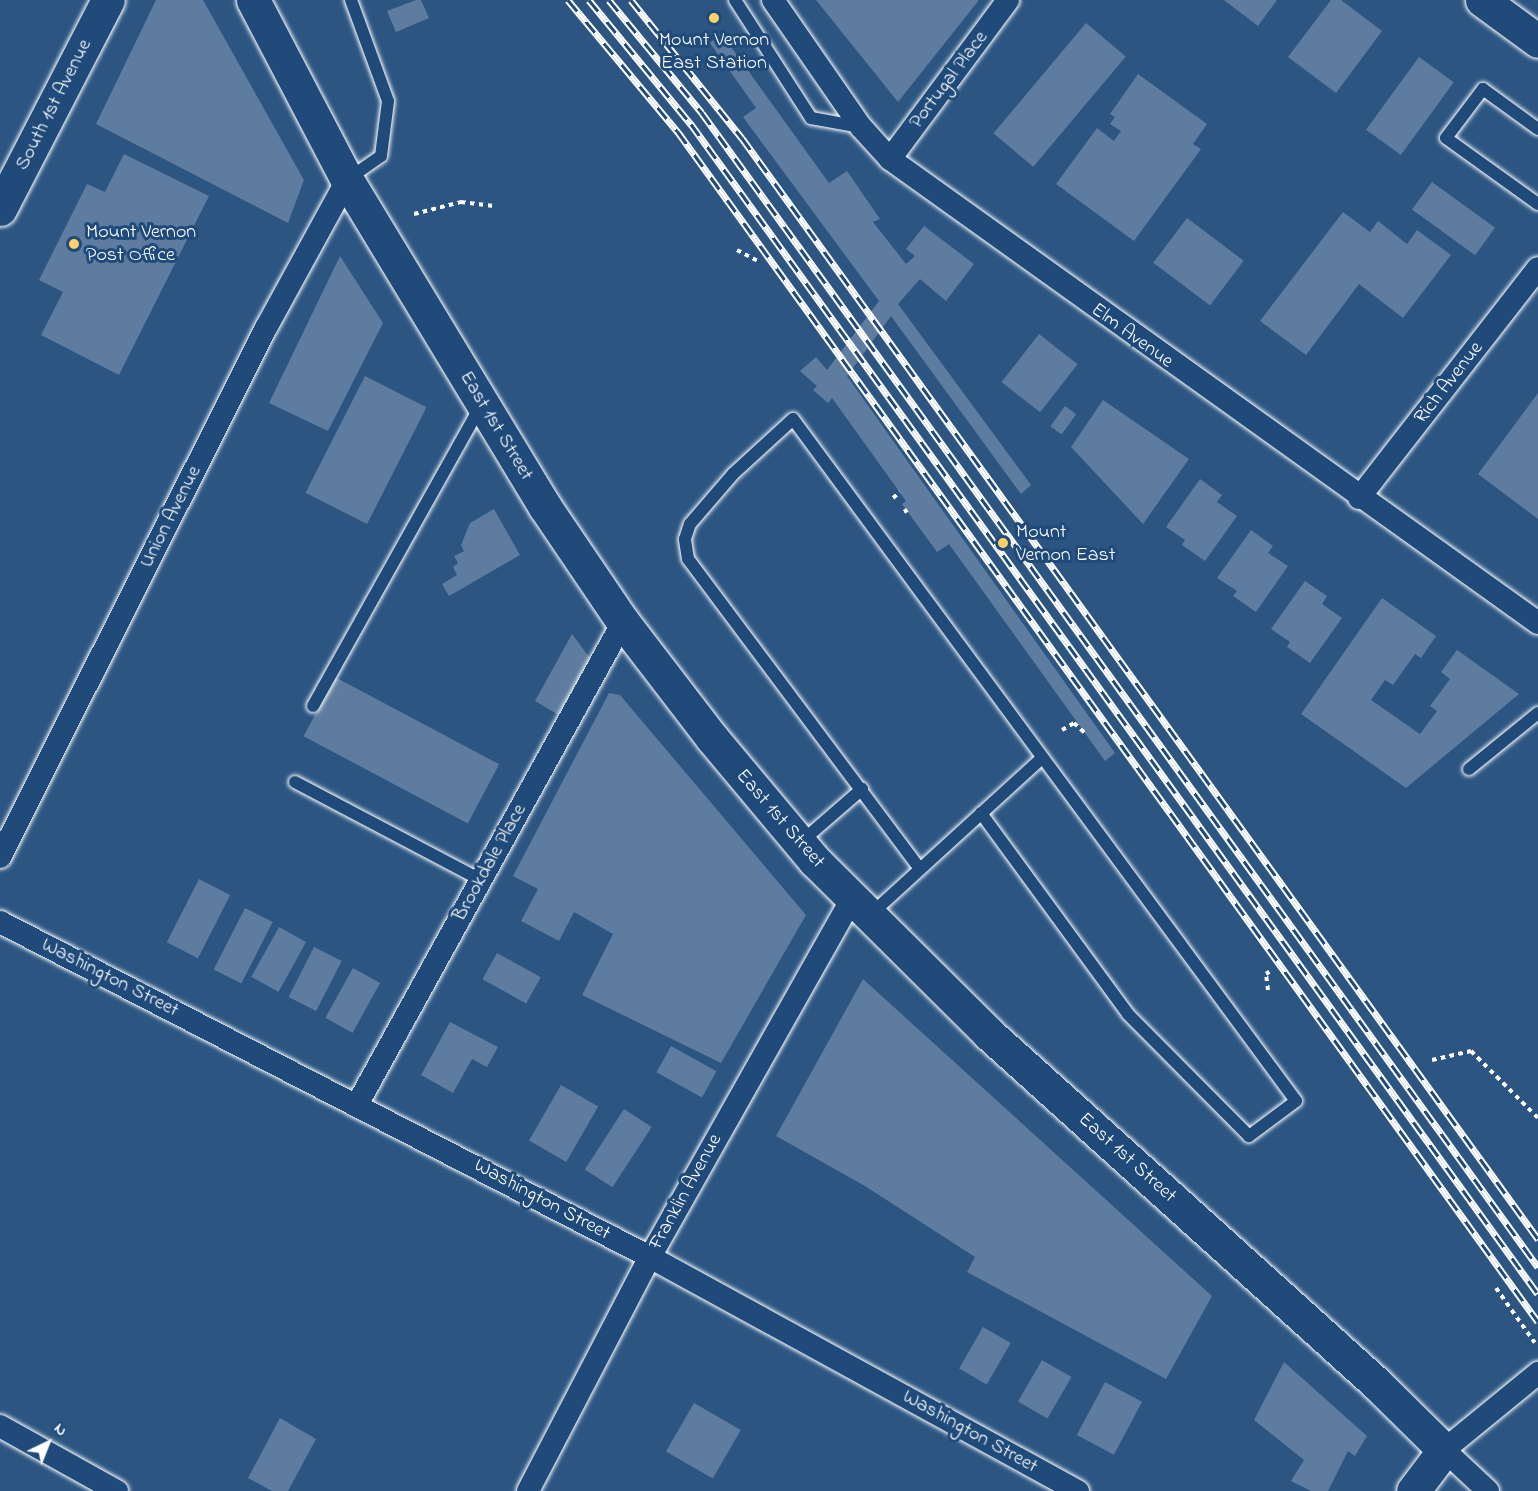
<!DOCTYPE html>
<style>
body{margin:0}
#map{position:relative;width:1538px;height:1491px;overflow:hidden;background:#2c5582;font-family:"Indie Flower",sans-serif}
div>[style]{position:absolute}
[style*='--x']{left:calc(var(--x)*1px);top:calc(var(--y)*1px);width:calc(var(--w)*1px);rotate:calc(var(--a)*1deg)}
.building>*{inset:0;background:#5e7c9f;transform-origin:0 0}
.path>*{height:4px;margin-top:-2px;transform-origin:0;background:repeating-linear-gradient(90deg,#fff 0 4.5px,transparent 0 9px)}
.roads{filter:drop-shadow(0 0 2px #fff) drop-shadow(0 0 2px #fff)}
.lane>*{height:12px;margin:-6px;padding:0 6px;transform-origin:6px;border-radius:6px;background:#1f4a7a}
.street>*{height:22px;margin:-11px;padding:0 11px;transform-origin:11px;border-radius:11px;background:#1f4a7a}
.secondary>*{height:33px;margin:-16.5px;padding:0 16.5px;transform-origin:16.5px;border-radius:16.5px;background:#1f4a7a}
.rail>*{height:7px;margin-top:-3.5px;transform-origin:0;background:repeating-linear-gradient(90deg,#1f4a7a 0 14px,#fff 0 28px);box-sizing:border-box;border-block:2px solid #fff}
.dots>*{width:16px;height:16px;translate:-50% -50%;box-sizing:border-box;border:3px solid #1f4a7a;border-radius:50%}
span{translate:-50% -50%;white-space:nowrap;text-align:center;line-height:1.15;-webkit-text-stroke:6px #1f4a7a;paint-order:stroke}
.poi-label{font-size:20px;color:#fff}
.left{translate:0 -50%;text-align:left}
.street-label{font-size:20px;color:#fff}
.north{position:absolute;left:18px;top:1413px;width:60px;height:60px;-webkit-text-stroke:4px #1f4a7a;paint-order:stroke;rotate:43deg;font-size:16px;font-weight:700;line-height:24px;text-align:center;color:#fff}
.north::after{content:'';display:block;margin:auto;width:21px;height:27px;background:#fff;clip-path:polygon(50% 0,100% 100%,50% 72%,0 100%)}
</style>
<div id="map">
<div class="building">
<i style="clip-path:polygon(156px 0,203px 0,304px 180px,288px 223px,96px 124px)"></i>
<i style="clip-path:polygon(416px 0,421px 0,429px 18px,396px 32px,387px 11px)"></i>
<i style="clip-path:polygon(816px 0,979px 0,898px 102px)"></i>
<i style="clip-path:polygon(1224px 0,1277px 0,1258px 26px)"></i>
<i style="clip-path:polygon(1331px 0,1341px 0,1382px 31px,1336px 93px,1288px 57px)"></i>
<i style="left:1086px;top:23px;width:52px;height:144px;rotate:40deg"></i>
<i style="clip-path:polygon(721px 33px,829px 183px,847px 171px,880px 219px,873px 222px,906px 264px,915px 256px,906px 249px,924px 226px,974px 264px,946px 301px,920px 279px,898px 304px,1031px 485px,1021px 494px,891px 316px,847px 376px,1115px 753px,1105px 761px,949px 544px,937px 552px,902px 504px,906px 501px,832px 398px,828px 403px,813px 390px,817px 386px,800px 371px,816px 357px,827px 370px,879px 301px,743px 117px,756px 108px,710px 43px)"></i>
<i style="left:1419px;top:57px;width:43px;height:90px;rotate:36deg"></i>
<i style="clip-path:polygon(1138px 74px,1207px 124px,1193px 144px,1201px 149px,1134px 241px,1056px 184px,1097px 128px,1114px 141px,1121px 131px,1110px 124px,1115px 117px,1110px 114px)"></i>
<i style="clip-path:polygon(124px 154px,209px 196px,119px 375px,41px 335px,63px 292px,39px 280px,87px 184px,105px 192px)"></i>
<i style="left:1432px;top:182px;width:78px;height:34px;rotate:36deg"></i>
<i style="clip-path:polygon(1343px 212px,1370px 232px,1378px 221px,1407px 244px,1417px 230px,1451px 255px,1403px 318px,1359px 284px,1306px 355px,1260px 321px)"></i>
<i style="left:1187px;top:218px;width:71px;height:56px;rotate:37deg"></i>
<i style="clip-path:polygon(340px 256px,383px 323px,328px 431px,269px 403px)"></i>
<i style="left:1039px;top:334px;width:49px;height:61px;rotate:38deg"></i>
<i style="left:365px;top:376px;width:69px;height:131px;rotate:27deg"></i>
<i style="clip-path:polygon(1538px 393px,1538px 519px,1478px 474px)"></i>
<i style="clip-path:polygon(1103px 400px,1189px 459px,1143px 524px,1071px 447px)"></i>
<i style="left:1065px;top:406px;width:14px;height:25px;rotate:36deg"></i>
<i style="clip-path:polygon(1200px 479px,1222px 495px,1217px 502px,1237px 516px,1205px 561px,1182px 545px,1185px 540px,1166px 527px)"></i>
<i style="clip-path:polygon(494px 509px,520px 555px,449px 596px,442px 584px,457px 575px,453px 567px,458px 563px,454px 556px,464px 551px,461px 545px,470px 523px)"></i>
<i style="clip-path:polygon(1251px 530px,1273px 546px,1268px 553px,1288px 566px,1256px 612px,1233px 596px,1237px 591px,1217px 578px)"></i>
<i style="clip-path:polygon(1305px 581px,1327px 596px,1322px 604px,1342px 618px,1310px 663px,1287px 647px,1290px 642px,1271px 629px)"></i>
<i style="clip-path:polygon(1382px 598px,1436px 636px,1421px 658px,1415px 654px,1393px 685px,1385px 680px,1371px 700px,1420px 734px,1437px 711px,1430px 706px,1450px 679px,1441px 672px,1457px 650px,1519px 694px,1406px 788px,1301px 714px)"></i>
<i style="clip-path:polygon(572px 634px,593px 662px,562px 717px,535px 701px)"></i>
<i style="left:335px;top:677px;width:186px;height:67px;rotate:28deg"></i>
<i style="clip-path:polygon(609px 693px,620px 695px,806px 915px,721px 1063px,582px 995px,613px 934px,574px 912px,559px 941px,521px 921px,538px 889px,513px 876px)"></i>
<i style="left:199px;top:879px;width:35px;height:71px;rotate:27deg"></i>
<i style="left:245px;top:908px;width:31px;height:69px;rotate:27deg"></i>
<i style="left:279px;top:927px;width:31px;height:57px;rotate:29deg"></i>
<i style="left:314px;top:947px;width:31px;height:56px;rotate:27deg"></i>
<i style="left:497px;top:953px;width:50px;height:30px;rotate:29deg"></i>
<i style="left:353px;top:968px;width:31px;height:57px;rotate:29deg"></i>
<i style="clip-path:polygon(863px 979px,1212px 1296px,1166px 1379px,967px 1272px,975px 1257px,865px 1186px,776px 1136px)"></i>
<i style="clip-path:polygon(450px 1022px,498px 1047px,487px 1067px,472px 1059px,453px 1093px,421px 1075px)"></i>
<i style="left:671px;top:1046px;width:52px;height:30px;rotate:29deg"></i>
<i style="left:561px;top:1085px;width:43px;height:64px;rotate:30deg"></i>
<i style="left:624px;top:1109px;width:33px;height:72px;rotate:33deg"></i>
<i style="left:983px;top:1327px;width:32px;height:48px;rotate:30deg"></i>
<i style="left:1042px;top:1360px;width:34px;height:48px;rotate:30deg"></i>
<i style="clip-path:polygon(1284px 1362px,1367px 1436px,1355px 1456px,1348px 1451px,1328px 1491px,1311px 1491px,1291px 1481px,1304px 1460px,1254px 1420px)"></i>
<i style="left:1105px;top:1382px;width:42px;height:60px;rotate:28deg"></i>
<i style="left:694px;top:1403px;width:54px;height:56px;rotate:30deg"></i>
<i style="clip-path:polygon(280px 1418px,316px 1439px,288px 1491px,272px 1491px,248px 1478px)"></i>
</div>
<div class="path">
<i style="--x:414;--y:214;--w:49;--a:-14.3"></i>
<i style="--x:461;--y:202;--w:33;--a:7"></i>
<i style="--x:737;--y:250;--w:24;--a:28"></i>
<i style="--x:893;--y:498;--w:9;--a:-41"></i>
<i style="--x:904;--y:512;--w:4;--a:-34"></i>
<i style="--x:1062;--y:730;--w:14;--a:-30"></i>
<i style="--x:1074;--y:723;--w:16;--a:43"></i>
<i style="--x:1268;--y:990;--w:16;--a:-97"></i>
<i style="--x:1266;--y:974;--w:4;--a:-34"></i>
<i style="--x:1432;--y:1060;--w:40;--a:-13"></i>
<i style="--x:1471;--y:1051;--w:95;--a:45"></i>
<i style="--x:1496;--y:1288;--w:67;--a:54.7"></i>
</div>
<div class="roads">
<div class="lane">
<i style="--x:735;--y:0;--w:140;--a:57.2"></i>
<i style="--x:811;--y:118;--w:51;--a:10.2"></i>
<i style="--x:1538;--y:129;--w:68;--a:-144"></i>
<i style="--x:1483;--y:89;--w:61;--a:127.1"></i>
<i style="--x:1446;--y:138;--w:113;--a:35.7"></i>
<i style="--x:348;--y:179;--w:40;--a:-34.9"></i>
<i style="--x:381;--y:156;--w:55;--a:-82.7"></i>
<i style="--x:388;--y:101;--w:108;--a:-110.1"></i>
<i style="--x:313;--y:706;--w:342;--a:-60.8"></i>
<i style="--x:1469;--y:769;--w:89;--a:-39.1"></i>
<i style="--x:295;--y:782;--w:210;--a:27.8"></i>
<i style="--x:801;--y:842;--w:81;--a:-41"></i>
<i style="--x:920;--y:869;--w:387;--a:-126.8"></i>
<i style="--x:688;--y:559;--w:20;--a:-99"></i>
<i style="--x:685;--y:539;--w:16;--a:-72"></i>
<i style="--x:690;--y:524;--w:66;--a:-49.3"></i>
<i style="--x:733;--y:474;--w:81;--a:-42.5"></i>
<i style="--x:793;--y:419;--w:847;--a:53.59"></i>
<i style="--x:1296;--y:1101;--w:59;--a:143.3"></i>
<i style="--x:1249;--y:1136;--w:172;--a:-134.8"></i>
<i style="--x:1128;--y:1014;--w:249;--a:-126.2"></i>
<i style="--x:870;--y:915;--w:233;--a:-42.4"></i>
</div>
<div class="street">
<i style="--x:773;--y:0;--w:155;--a:55.3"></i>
<i style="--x:861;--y:127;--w:43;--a:47.8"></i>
<i style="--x:890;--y:159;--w:797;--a:35.6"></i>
<i style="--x:890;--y:159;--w:198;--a:-53.4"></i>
<i style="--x:1359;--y:498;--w:291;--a:-52.1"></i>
<i style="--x:0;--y:857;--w:592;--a:-63.31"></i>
<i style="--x:266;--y:328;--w:169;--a:-61.3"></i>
<i style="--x:0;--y:922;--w:731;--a:27.27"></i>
<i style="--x:650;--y:1257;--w:488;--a:28.7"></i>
<i style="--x:358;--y:1103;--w:549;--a:-61.15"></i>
<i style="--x:0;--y:1426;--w:134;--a:29.1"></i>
<i style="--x:528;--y:1491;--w:264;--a:-62.5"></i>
<i style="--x:650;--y:1257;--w:412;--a:-60.6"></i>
<i style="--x:1488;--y:1491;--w:60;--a:-137"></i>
<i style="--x:1444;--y:1450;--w:122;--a:-39.3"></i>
</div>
<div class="secondary">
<i style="--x:253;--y:0;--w:203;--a:62.4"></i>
<i style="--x:347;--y:180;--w:382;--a:58.8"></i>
<i style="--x:545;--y:507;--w:139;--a:55.9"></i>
<i style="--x:623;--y:622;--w:146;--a:52.5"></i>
<i style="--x:712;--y:738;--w:160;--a:50.1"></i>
<i style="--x:815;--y:861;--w:244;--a:44.8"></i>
<i style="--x:988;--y:1033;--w:523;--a:42.05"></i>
<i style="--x:1376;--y:1383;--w:95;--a:44.6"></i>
<i style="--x:1444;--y:1450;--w:51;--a:127.1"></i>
<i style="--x:1482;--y:0;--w:69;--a:36.2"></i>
<i style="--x:0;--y:209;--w:235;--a:-62.7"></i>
</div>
</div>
<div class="rail">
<i style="--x:568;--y:0;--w:172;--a:50.2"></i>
<i style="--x:678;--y:132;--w:1468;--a:54.14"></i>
<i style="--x:589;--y:0;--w:161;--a:50.6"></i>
<i style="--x:691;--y:124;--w:1444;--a:54.1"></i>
<i style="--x:609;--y:0;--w:146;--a:50.5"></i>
<i style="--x:702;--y:113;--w:1425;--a:54.08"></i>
<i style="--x:631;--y:0;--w:177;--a:51.2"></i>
<i style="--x:742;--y:138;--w:1359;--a:54.13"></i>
</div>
<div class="dots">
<i style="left:714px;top:18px;background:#ffd166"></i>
<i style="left:74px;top:244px;background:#ffd166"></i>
<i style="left:1003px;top:543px;background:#ffd166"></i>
</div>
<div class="poi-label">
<span style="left:714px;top:52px">Mount Vernon<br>East Station</span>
<span class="left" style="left:86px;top:244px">Mount Vernon<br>Post Office</span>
<span class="left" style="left:1016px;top:544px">Mount<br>Vernon East</span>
</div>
<div class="street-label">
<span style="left:949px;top:80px;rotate:-53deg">Portugal Place</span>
<span style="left:54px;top:105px;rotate:-63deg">South 1st Avenue</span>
<span style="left:1132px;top:336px;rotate:36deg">Elm Avenue</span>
<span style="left:1449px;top:383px;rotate:-52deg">Rich Avenue</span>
<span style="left:496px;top:426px;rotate:59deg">East 1st Street</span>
<span style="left:171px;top:517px;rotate:-63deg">Union Avenue</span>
<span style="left:780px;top:819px;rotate:49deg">East 1st Street</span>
<span style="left:490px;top:863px;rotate:-61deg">Brookdale Place</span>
<span style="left:110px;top:978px;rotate:27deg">Washington Street</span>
<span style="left:1127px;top:1158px;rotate:42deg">East 1st Street</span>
<span style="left:686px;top:1192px;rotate:-61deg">Franklin Avenue</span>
<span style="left:542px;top:1200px;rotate:28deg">Washington Street</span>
<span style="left:970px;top:1432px;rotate:29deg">Washington Street</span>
</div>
<div class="north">N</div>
</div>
